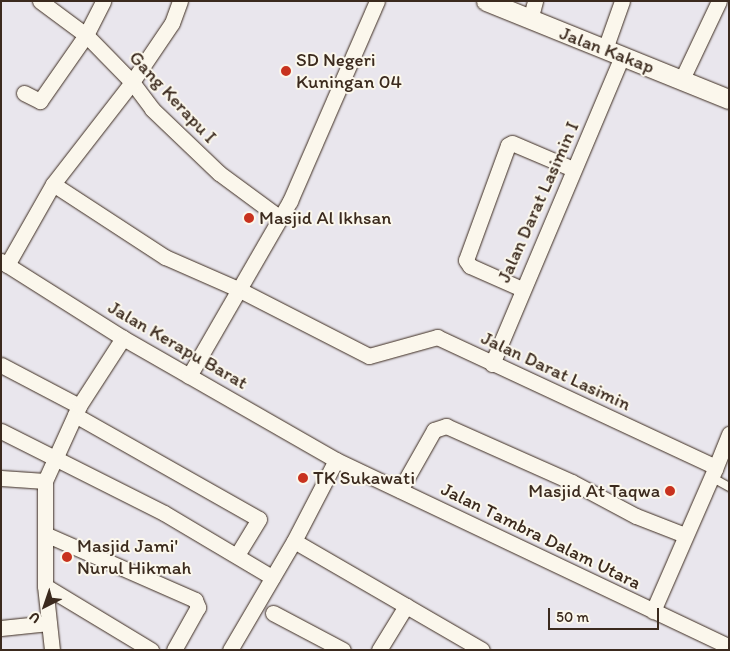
<!DOCTYPE html>
<style>
body{margin:0}
#map{position:relative;width:730px;height:651px;overflow:hidden;background:#e9e6ed;font-family:Itim,sans-serif}
div>[style]{position:absolute}
[style*='--x']{left:calc(var(--x)*1px);top:calc(var(--y)*1px);width:calc(var(--w)*1px);rotate:calc(var(--a)*1deg)}
.roads{filter:drop-shadow(0 0 1px #3b2a1e) drop-shadow(0 0 1px #3b2a1e)}
.service>*{height:8px;margin:-4px;padding:0 4px;transform-origin:4px;border-radius:4px;background:#fbf7ec}
.minor>*{height:15px;margin:-7.5px;padding:0 7.5px;transform-origin:7.5px;border-radius:7.5px;background:#fbf7ec}
.tertiary>*{height:19px;margin:-9.5px;padding:0 9.5px;transform-origin:9.5px;border-radius:9.5px;background:#fbf7ec}
.dots>*{width:14px;height:14px;translate:-50% -50%;box-sizing:border-box;border:2px solid #fbf7ec;border-radius:50%}
span{translate:-50% -50%;white-space:nowrap;text-align:center;line-height:1.15;-webkit-text-stroke:4px #fbf7ec;paint-order:stroke}
.street-label{font-size:19px;color:#3b2a1e}
.poi-label{font-size:19px;color:#3b2a1e}
.left{translate:0 -50%;text-align:left}
.right{translate:-100% -50%;text-align:right}
.frame{position:absolute;inset:0;border:2px solid #3b2a1e;pointer-events:none}
.north{position:absolute;left:20px;top:581px;width:50px;height:50px;-webkit-text-stroke:4px #fbf7ec;paint-order:stroke;rotate:221deg;font-size:14px;font-weight:700;line-height:20px;text-align:center;color:#3b2a1e}
.north::after{content:'';display:block;margin:auto;width:18px;height:22px;background:#3b2a1e;clip-path:polygon(50% 0,100% 100%,50% 72%,0 100%)}
.scale{position:absolute;left:548px;top:608px;width:111px;height:22px;box-sizing:border-box;border:2px solid #3b2a1e;border-top:0;padding-left:6px;font-size:15px;line-height:18px;white-space:nowrap;color:#3b2a1e;-webkit-text-stroke:4px #fbf7ec;paint-order:stroke}
</style>
<div id="map">
<div class="roads">
<div class="service">
<i style="--x:711;--y:477;--w:21;--a:29"></i>
</div>
<div class="minor">
<i style="--x:40;--y:1;--w:57;--a:36.5"></i>
<i style="--x:86;--y:35;--w:66;--a:45.6"></i>
<i style="--x:132;--y:82;--w:34;--a:53"></i>
<i style="--x:152;--y:109;--w:93;--a:43.7"></i>
<i style="--x:219;--y:173;--w:76;--a:36.4"></i>
<i style="--x:530;--y:20;--w:20;--a:-75"></i>
<i style="--x:605;--y:49;--w:51;--a:-70.5"></i>
<i style="--x:682;--y:79;--w:86;--a:-64.6"></i>
<i style="--x:24;--y:93;--w:18;--a:27"></i>
<i style="--x:40;--y:101;--w:80;--a:-55.1"></i>
<i style="--x:86;--y:35;--w:38;--a:-63"></i>
<i style="--x:53;--y:184;--w:134;--a:33.1"></i>
<i style="--x:165;--y:257;--w:80;--a:23.7"></i>
<i style="--x:238;--y:289;--w:147;--a:27.1"></i>
<i style="--x:369;--y:356;--w:71;--a:-15.6"></i>
<i style="--x:437;--y:337;--w:303;--a:25"></i>
<i style="--x:712;--y:465;--w:5;--a:53"></i>
<i style="--x:715;--y:469;--w:155;--a:113.6"></i>
<i style="--x:1;--y:261;--w:144;--a:32.3"></i>
<i style="--x:123;--y:338;--w:245;--a:29.8"></i>
<i style="--x:336;--y:460;--w:435;--a:25.4"></i>
<i style="--x:7;--y:265;--w:93;--a:-60.4"></i>
<i style="--x:53;--y:184;--w:129;--a:-52.2"></i>
<i style="--x:132;--y:82;--w:71;--a:-55.9"></i>
<i style="--x:172;--y:23;--w:23;--a:-70"></i>
<i style="--x:522;--y:289;--w:57;--a:-156.1"></i>
<i style="--x:470;--y:266;--w:7;--a:-124"></i>
<i style="--x:466;--y:260;--w:122;--a:-69.9"></i>
<i style="--x:508;--y:145;--w:4;--a:-27"></i>
<i style="--x:512;--y:143;--w:66;--a:23.1"></i>
<i style="--x:492;--y:364;--w:334;--a:-67.1"></i>
<i style="--x:1;--y:365;--w:88;--a:27.7"></i>
<i style="--x:189;--y:376;--w:202;--a:-60"></i>
<i style="--x:290;--y:201;--w:218;--a:-66.5"></i>
<i style="--x:75;--y:415;--w:211;--a:29.5"></i>
<i style="--x:259;--y:519;--w:42;--a:121.4"></i>
<i style="--x:1;--y:431;--w:182;--a:26.7"></i>
<i style="--x:164;--y:513;--w:126;--a:30.7"></i>
<i style="--x:715;--y:469;--w:38;--a:-68"></i>
<i style="--x:1;--y:478;--w:44;--a:3.9"></i>
<i style="--x:400;--y:490;--w:69;--a:-60.5"></i>
<i style="--x:434;--y:430;--w:13;--a:-18"></i>
<i style="--x:446;--y:426;--w:138;--a:24"></i>
<i style="--x:572;--y:482;--w:72;--a:28"></i>
<i style="--x:636;--y:516;--w:53;--a:21.2"></i>
<i style="--x:45;--y:534;--w:164;--a:23.7"></i>
<i style="--x:195;--y:600;--w:8;--a:67"></i>
<i style="--x:198;--y:607;--w:49;--a:119.2"></i>
<i style="--x:301;--y:545;--w:209;--a:30.1"></i>
<i style="--x:45;--y:586;--w:124;--a:31.1"></i>
<i style="--x:273;--y:613;--w:79;--a:27.9"></i>
<i style="--x:1;--y:628;--w:48;--a:-5.9"></i>
<i style="--x:52;--y:650;--w:64;--a:-96.2"></i>
<i style="--x:45;--y:586;--w:105;--a:-90"></i>
<i style="--x:45;--y:481;--w:82;--a:-65.6"></i>
<i style="--x:79;--y:406;--w:81;--a:-57.1"></i>
<i style="--x:230;--y:650;--w:126;--a:-59.6"></i>
<i style="--x:294;--y:541;--w:91;--a:-62.6"></i>
<i style="--x:379;--y:650;--w:52;--a:-58.5"></i>
</div>
<div class="tertiary">
<i style="--x:486;--y:1;--w:262;--a:22"></i>
</div>
</div>
<div class="dots">
<i style="left:286px;top:71px;background:#c8321e"></i>
<i style="left:249px;top:218px;background:#c8321e"></i>
<i style="left:303px;top:478px;background:#c8321e"></i>
<i style="left:670px;top:491px;background:#c8321e"></i>
<i style="left:67px;top:557px;background:#c8321e"></i>
</div>
<div class="street-label">
<span style="left:607px;top:50px;rotate:21deg">Jalan Kakap</span>
<span style="left:173px;top:97px;rotate:47deg">Gang Kerapu I</span>
<span style="left:538px;top:202px;rotate:-66deg">Jalan Darat Lasimin I</span>
<span style="left:178px;top:345px;rotate:30deg">Jalan Kerapu Barat</span>
<span style="left:556px;top:371px;rotate:25deg">Jalan Darat Lasimin</span>
<span style="left:541px;top:536px;rotate:26deg">Jalan Tambra Dalam Utara</span>
</div>
<div class="poi-label">
<span class="left" style="left:296px;top:71px">SD Negeri<br>Kuningan 04</span>
<span class="left" style="left:259px;top:218px">Masjid Al Ikhsan</span>
<span class="left" style="left:313px;top:478px">TK Sukawati</span>
<span class="right" style="left:660px;top:491px">Masjid At Taqwa</span>
<span class="left" style="left:77px;top:557px">Masjid Jami'<br>Nurul Hikmah</span>
</div>
<div class="frame"></div>
<div class="north">U</div>
<div class="scale">50 m</div>
</div>
